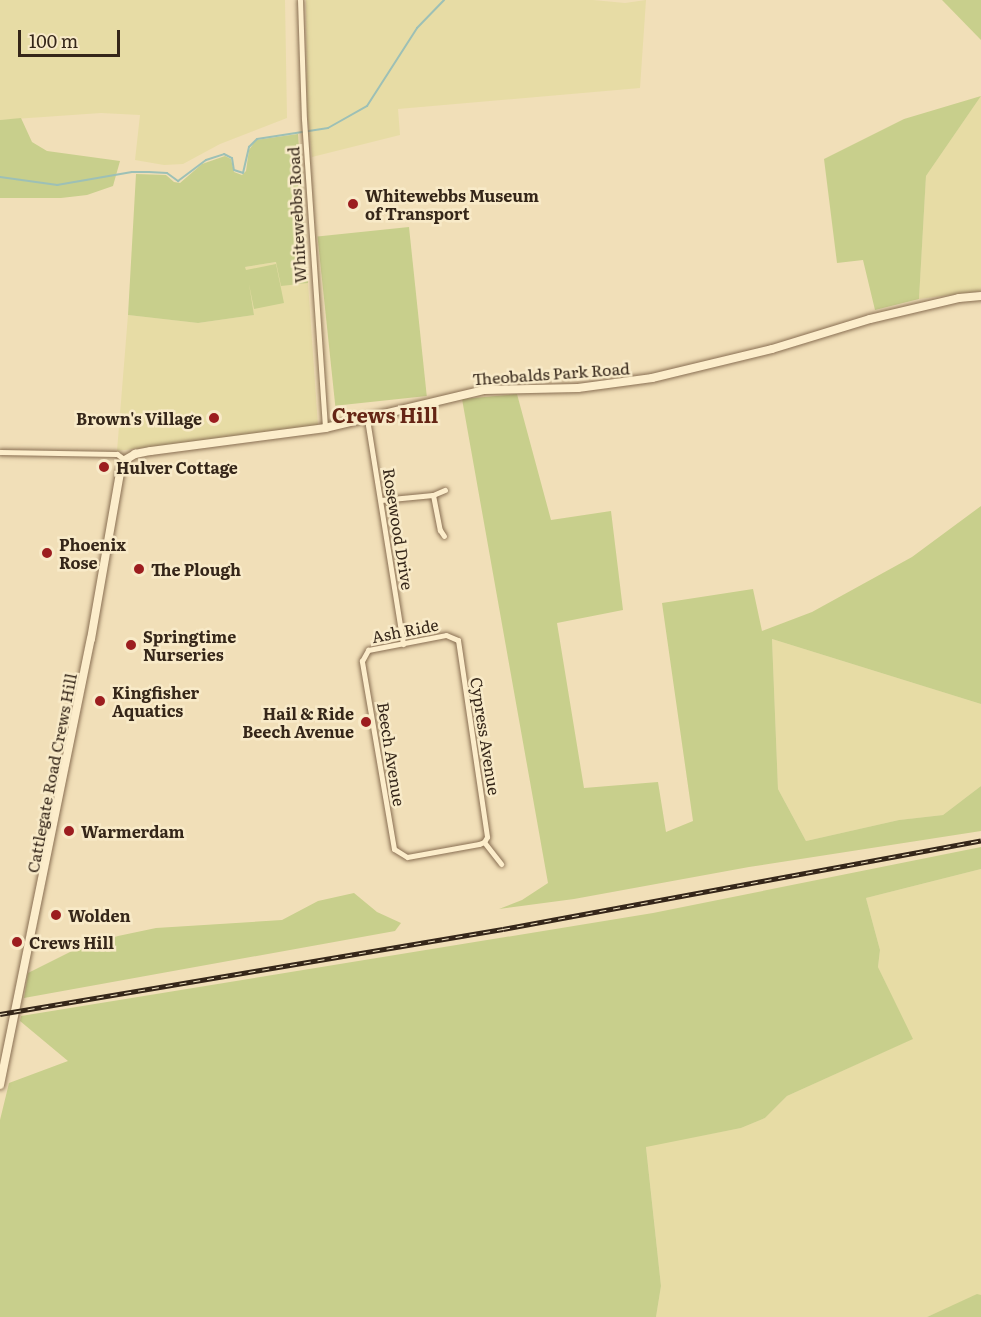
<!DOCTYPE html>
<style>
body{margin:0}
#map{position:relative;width:981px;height:1317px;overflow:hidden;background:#f1dfb8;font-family:Literata,serif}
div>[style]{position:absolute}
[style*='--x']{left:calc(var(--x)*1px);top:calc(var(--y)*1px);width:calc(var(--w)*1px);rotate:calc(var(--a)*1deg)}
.farmland>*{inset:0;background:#e7dca5}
.green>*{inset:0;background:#c8cf8c;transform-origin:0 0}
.stream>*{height:2px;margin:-1px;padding:0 1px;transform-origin:1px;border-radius:1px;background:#9dc0b6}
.roads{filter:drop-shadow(0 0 2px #886e52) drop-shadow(0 0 2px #886e52)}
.street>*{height:5px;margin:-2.5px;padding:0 2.5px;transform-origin:2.5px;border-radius:2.5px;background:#fcedcb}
.secondary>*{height:8px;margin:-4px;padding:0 4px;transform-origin:4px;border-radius:4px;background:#fcedcb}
.rail>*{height:4.5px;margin-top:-2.25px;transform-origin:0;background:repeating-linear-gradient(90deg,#f8eac8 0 7px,#352619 0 14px);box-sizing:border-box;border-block:2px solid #352619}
.dots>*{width:16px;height:16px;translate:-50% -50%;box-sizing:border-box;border:3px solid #f8eac8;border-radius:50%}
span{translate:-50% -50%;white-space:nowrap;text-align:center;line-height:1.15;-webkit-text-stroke:5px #f8eac8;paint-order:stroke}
.poi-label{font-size:16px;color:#352619;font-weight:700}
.left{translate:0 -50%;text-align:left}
.right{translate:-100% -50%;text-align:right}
.street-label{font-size:16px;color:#352619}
.quarter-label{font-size:20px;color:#652515;font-weight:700}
.scale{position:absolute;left:18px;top:30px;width:102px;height:27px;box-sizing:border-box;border:3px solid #352619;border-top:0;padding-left:8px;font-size:18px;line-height:21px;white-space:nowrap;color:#352619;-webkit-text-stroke:4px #f8eac8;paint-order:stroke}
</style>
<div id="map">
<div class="farmland">
<i style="clip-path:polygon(0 0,285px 0,287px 118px,220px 144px,183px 164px,164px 165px,135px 160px,140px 115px,101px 113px,0 120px)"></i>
<i style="clip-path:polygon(306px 0,593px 0,625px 3px,646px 0,640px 88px,398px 109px,400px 135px,312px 157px,307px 110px)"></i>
<i style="clip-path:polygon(981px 96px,981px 291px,919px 299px,926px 176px)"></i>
<i style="clip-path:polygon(277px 262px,282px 285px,308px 283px,318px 426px,117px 451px,128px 315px,198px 323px,254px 315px,245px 267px)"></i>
<i style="clip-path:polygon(772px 639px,981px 704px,981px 786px,943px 815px,899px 820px,806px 841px,778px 789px)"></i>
<i style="clip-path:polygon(981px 869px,981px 1295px,977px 1295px,927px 1317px,656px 1317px,661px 1286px,646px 1146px,741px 1128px,765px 1118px,787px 1096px,912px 1039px,878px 967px,880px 950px,866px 898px)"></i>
</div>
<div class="green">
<i style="clip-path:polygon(942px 0,981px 0,981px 40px)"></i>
<i style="clip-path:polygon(981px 96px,926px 176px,919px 299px,875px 310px,863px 260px,837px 263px,824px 159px,904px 119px)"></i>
<i style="clip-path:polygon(21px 118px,32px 142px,47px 151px,120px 161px,113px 186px,87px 195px,61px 198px,0 198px,0 120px)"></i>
<i style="clip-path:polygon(298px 134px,308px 283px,281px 286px,276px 262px,245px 267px,246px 270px,276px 264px,284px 303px,254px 309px,249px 284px,254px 315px,198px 323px,128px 315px,136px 174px,166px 175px,174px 182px,180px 183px,202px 164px,225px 156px,231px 159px,234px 172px,242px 175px,246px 171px,249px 150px,256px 140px)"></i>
<i style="left:409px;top:227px;width:170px;height:92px;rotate:84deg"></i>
<i style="clip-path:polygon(517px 394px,551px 520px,611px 511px,623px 610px,557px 623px,584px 788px,658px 782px,666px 832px,693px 821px,662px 603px,753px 589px,762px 631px,812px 612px,912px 557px,981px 506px,981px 704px,772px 639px,778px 789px,806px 841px,899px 820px,943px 815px,981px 786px,981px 831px,749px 867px,574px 899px,499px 909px,522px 900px,548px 883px,462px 399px)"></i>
<i style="clip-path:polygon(981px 847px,981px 869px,866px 898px,880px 950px,878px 967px,913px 1039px,787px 1096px,765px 1118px,741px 1128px,646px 1147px,661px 1286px,656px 1317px,0 1317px,0 1120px,9px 1083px,68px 1061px,20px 1021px,21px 1016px,653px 913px)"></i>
<i style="clip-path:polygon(354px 893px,377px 912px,401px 923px,395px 931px,24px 998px,28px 973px,76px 949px,118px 936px,156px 928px,282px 920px,318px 901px)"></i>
<i style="clip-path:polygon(977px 1294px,981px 1295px,981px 1317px,927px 1317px)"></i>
</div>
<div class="stream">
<i style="--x:0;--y:177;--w:58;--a:8"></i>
<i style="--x:57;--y:185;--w:76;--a:-9.8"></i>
<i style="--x:132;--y:172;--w:17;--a:0"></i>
<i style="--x:149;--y:172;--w:18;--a:3"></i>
<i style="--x:167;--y:173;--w:14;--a:36"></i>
<i style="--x:178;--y:181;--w:35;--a:-37"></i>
<i style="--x:206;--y:160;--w:19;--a:-18"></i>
<i style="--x:224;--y:154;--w:9;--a:27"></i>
<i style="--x:232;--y:158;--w:12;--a:81"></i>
<i style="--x:234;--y:170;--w:9;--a:18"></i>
<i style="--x:243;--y:173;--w:27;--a:-77"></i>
<i style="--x:249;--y:147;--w:11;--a:-45"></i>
<i style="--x:257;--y:139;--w:72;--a:-8.8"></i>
<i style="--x:328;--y:128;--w:45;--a:-29.4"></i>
<i style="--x:367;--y:106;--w:93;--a:-57.3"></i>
<i style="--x:417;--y:28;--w:39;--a:-46"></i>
</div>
<div class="roads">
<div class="street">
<i style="--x:300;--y:0;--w:119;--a:88.1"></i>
<i style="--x:304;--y:119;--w:310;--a:86.1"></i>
<i style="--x:367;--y:419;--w:228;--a:80.9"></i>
<i style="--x:0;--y:452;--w:117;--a:1"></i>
<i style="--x:117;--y:454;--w:10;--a:37"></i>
<i style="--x:433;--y:495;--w:13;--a:-23"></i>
<i style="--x:381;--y:500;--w:52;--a:-5.5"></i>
<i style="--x:433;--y:495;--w:36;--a:79"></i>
<i style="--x:440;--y:530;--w:7;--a:56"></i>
<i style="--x:446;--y:635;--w:13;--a:23"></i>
<i style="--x:458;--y:640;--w:199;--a:81.6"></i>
<i style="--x:487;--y:837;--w:6;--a:121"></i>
<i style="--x:484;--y:842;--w:5;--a:158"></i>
<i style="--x:479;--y:844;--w:73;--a:169.8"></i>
<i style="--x:407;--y:857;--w:15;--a:-148"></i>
<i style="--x:394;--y:849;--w:191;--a:-99.7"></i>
<i style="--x:362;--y:661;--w:13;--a:-61"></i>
<i style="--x:368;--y:650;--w:79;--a:-10.9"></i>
<i style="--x:484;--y:842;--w:28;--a:52"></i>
</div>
<div class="secondary">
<i style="--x:0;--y:1085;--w:455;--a:-78.5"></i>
<i style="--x:91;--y:639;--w:169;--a:-80.1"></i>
<i style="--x:120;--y:472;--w:13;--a:-67"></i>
<i style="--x:125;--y:460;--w:12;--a:-31"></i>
<i style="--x:135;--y:454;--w:16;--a:-11"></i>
<i style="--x:151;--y:451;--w:176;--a:-7.5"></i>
<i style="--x:325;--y:428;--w:163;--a:-13.4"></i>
<i style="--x:484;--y:390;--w:94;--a:-1.2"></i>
<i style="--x:578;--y:388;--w:75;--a:-7.7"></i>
<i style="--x:652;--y:378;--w:123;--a:-13.6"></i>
<i style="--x:772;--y:349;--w:102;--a:-17"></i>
<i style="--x:870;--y:319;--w:91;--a:-13.3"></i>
<i style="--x:959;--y:298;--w:22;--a:-5"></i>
</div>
</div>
<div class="rail">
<i style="--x:0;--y:1014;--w:510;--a:-9.59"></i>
<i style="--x:503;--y:929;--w:486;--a:-10.5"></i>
</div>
<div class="dots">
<i style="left:353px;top:204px;background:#9c1d1f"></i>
<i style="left:214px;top:418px;background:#9c1d1f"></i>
<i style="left:104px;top:467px;background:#9c1d1f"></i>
<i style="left:47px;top:553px;background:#9c1d1f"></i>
<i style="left:139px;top:569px;background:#9c1d1f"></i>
<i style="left:131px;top:645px;background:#9c1d1f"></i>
<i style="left:100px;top:701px;background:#9c1d1f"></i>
<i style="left:366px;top:722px;background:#9c1d1f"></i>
<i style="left:69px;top:831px;background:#9c1d1f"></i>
<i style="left:56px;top:915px;background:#9c1d1f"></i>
<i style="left:17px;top:942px;background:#9c1d1f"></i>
</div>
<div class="poi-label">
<span class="left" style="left:365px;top:204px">Whitewebbs Museum<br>of Transport</span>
<span class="right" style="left:202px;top:418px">Brown's Village</span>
<span class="left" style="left:116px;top:467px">Hulver Cottage</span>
<span class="left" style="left:59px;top:553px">Phoenix<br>Rose</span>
<span class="left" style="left:151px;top:569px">The Plough</span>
<span class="left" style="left:143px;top:645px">Springtime<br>Nurseries</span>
<span class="left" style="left:112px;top:701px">Kingfisher<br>Aquatics</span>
<span class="right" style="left:354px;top:722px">Hail &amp; Ride<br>Beech Avenue</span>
<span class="left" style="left:81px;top:831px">Warmerdam</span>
<span class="left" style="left:68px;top:915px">Wolden</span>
<span class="left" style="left:29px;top:942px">Crews Hill</span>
</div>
<div class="street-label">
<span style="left:296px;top:215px;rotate:-93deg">Whitewebbs Road</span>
<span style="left:551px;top:373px;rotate:-4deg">Theobalds Park Road</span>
<span style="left:399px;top:529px;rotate:81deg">Rosewood Drive</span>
<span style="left:405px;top:630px;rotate:-11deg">Ash Ride</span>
<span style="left:486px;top:736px;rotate:81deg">Cypress Avenue</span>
<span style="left:392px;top:754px;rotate:81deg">Beech Avenue</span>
<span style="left:51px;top:773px;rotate:-79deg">Cattlegate Road Crews Hill</span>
</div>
<div class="quarter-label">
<span style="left:385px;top:414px">Crews Hill</span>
</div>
<div class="scale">100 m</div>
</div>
